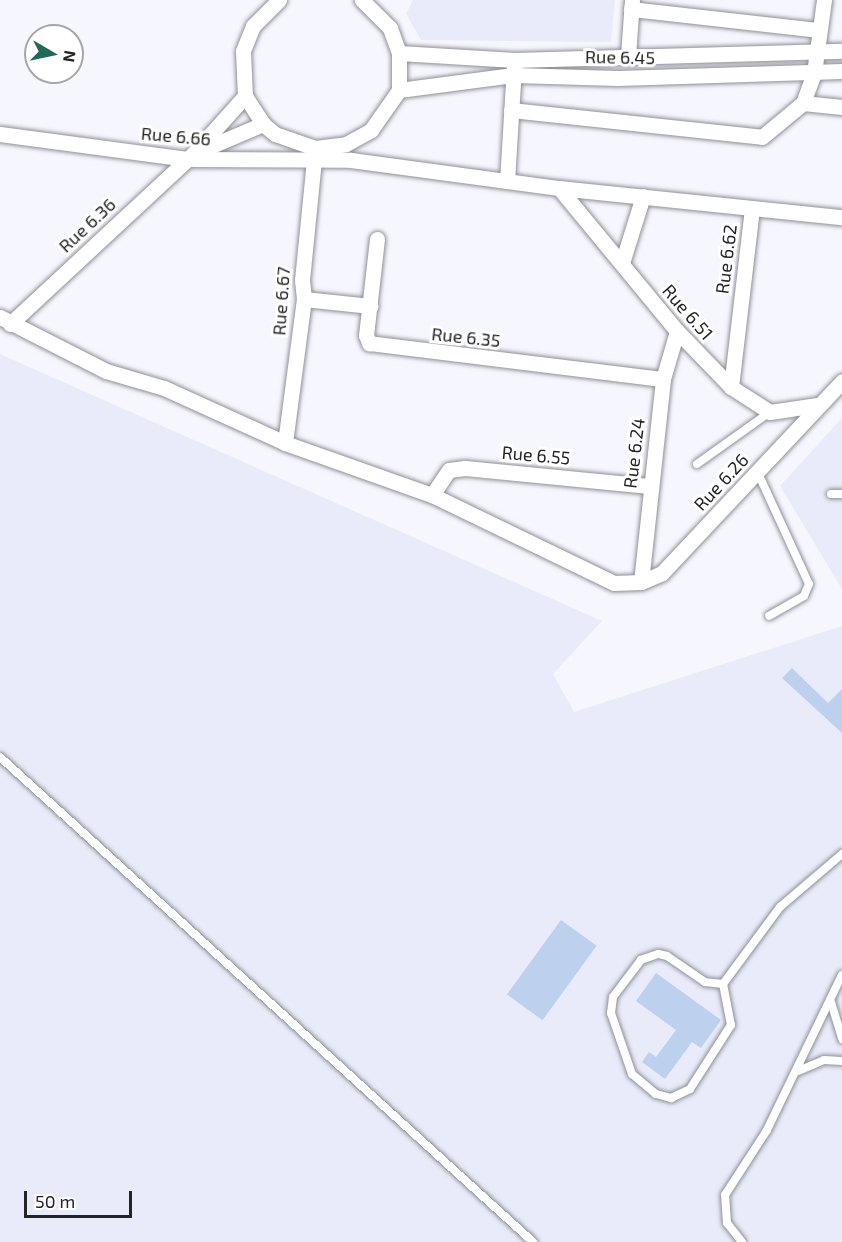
<!DOCTYPE html>
<style>
body{margin:0}
#map{position:relative;width:842px;height:1242px;overflow:hidden;background:#f6f6fe;font-family:"Exo 2",sans-serif}
div>[style]{position:absolute}
[style*='--x']{left:calc(var(--x)*1px);top:calc(var(--y)*1px);width:calc(var(--w)*1px);rotate:calc(var(--a)*1deg)}
.built>*{inset:0;background:#e9ebfa}
.building>*{inset:0;background:#bdd0ee;transform-origin:0 0}
.roads{filter:drop-shadow(0 0 2px #8f9097) drop-shadow(0 0 2px #8f9097)}
.lane>*{height:8px;margin:-4px;padding:0 4px;transform-origin:4px;border-radius:4px;background:#fff}
.street>*{height:15px;margin:-7.5px;padding:0 7.5px;transform-origin:7.5px;border-radius:7.5px;background:#fff}
span{translate:-50% -50%;white-space:nowrap;text-align:center;line-height:1.15;-webkit-text-stroke:6px #fff;paint-order:stroke}
.street-label{font-size:18px;color:#242427}
.north{position:absolute;left:24px;top:24px;width:60px;height:60px;box-sizing:border-box;background:#fff;border:2px solid #a7a7a9;border-radius:50%;rotate:99deg;font-size:16px;font-weight:700;line-height:24px;text-align:center;color:#242427}
.north::after{content:'';display:block;margin:auto;width:21px;height:27px;background:#24685a;clip-path:polygon(50% 0,100% 100%,50% 72%,0 100%)}
.scale{position:absolute;left:24px;top:1191px;width:108px;height:27px;box-sizing:border-box;border:3px solid #242427;border-top:0;padding-left:8px;font-size:18px;line-height:21px;white-space:nowrap;color:#242427;-webkit-text-stroke:4px #fff;paint-order:stroke}
</style>
<div id="map">
<div class="built">
<i style="clip-path:polygon(413px 0,615px 0,611px 42px,421px 40px,406px 14px)"></i>
<i style="clip-path:polygon(0 354px,602px 621px,553px 674px,574px 712px,842px 626px,842px 1242px,0 1242px)"></i>
<i style="clip-path:polygon(842px 418px,842px 589px,780px 486px)"></i>
</div>
<div class="building">
<i style="clip-path:polygon(792px 668px,828px 703px,842px 689px,842px 733px,782px 678px)"></i>
<i style="left:561px;top:920px;width:44px;height:92px;rotate:36deg"></i>
<i style="clip-path:polygon(656px 973px,721px 1020px,701px 1048px,692px 1042px,665px 1079px,642px 1062px,649px 1052px,656px 1057px,676px 1030px,636px 1001px)"></i>
</div>
<div class="roads">
<div class="lane">
<i style="--x:697;--y:464;--w:90;--a:-35.5"></i>
<i style="--x:757;--y:471;--w:124;--a:65.3"></i>
<i style="--x:809;--y:584;--w:13;--a:113"></i>
<i style="--x:804;--y:596;--w:40;--a:150.3"></i>
<i style="--x:831;--y:494;--w:11;--a:0"></i>
<i style="--x:0;--y:757;--w:721;--a:42.3"></i>
<i style="--x:723;--y:984;--w:18;--a:-174"></i>
<i style="--x:705;--y:982;--w:46;--a:-145.6"></i>
<i style="--x:667;--y:956;--w:9;--a:-167"></i>
<i style="--x:658;--y:954;--w:18;--a:161"></i>
<i style="--x:641;--y:960;--w:46;--a:127.1"></i>
<i style="--x:613;--y:997;--w:16;--a:97"></i>
<i style="--x:611;--y:1013;--w:65;--a:71"></i>
<i style="--x:632;--y:1074;--w:31;--a:40"></i>
<i style="--x:656;--y:1094;--w:16;--a:15"></i>
<i style="--x:671;--y:1098;--w:21;--a:-25"></i>
<i style="--x:690;--y:1089;--w:76;--a:-57.4"></i>
<i style="--x:731;--y:1025;--w:42;--a:-101"></i>
<i style="--x:723;--y:984;--w:96;--a:-53.5"></i>
<i style="--x:780;--y:907;--w:82;--a:-40.5"></i>
<i style="--x:831;--y:1002;--w:39;--a:73"></i>
<i style="--x:798;--y:1071;--w:28;--a:-23"></i>
<i style="--x:824;--y:1060;--w:18;--a:3"></i>
<i style="--x:742;--y:1242;--w:24;--a:-128"></i>
<i style="--x:727;--y:1223;--w:28;--a:-94"></i>
<i style="--x:725;--y:1195;--w:77;--a:-57.1"></i>
<i style="--x:767;--y:1130;--w:172;--a:-64.2"></i>
</div>
<div class="street">
<i style="--x:279;--y:0;--w:37;--a:135"></i>
<i style="--x:253;--y:26;--w:27;--a:112"></i>
<i style="--x:243;--y:51;--w:45;--a:87.5"></i>
<i style="--x:245;--y:96;--w:33;--a:57"></i>
<i style="--x:263;--y:124;--w:16;--a:40"></i>
<i style="--x:275;--y:134;--w:42;--a:19.3"></i>
<i style="--x:315;--y:148;--w:31;--a:-7"></i>
<i style="--x:346;--y:144;--w:29;--a:-29"></i>
<i style="--x:371;--y:130;--w:49;--a:-55"></i>
<i style="--x:399;--y:90;--w:37;--a:-90"></i>
<i style="--x:399;--y:53;--w:27;--a:-110"></i>
<i style="--x:390;--y:28;--w:40;--a:-135"></i>
<i style="--x:631;--y:9;--w:189;--a:6.4"></i>
<i style="--x:399;--y:53;--w:116;--a:3.5"></i>
<i style="--x:515;--y:60;--w:327;--a:-1.6"></i>
<i style="--x:628;--y:56;--w:56;--a:-85.9"></i>
<i style="--x:399;--y:90;--w:115;--a:-7.5"></i>
<i style="--x:513;--y:75;--w:105;--a:1.6"></i>
<i style="--x:618;--y:78;--w:224;--a:-1.8"></i>
<i style="--x:803;--y:103;--w:39;--a:6"></i>
<i style="--x:511;--y:110;--w:252;--a:6.1"></i>
<i style="--x:762;--y:137;--w:53;--a:-39.7"></i>
<i style="--x:803;--y:103;--w:32;--a:-70"></i>
<i style="--x:814;--y:73;--w:74;--a:-82.2"></i>
<i style="--x:0;--y:134;--w:189;--a:7.6"></i>
<i style="--x:187;--y:159;--w:164;--a:0.3"></i>
<i style="--x:351;--y:160;--w:210;--a:7.7"></i>
<i style="--x:559;--y:188;--w:284;--a:5.9"></i>
<i style="--x:197;--y:152;--w:72;--a:-23"></i>
<i style="--x:507;--y:181;--w:114;--a:-86.5"></i>
<i style="--x:559;--y:188;--w:185;--a:50.5"></i>
<i style="--x:677;--y:331;--w:78;--a:46"></i>
<i style="--x:731;--y:387;--w:46;--a:32.7"></i>
<i style="--x:770;--y:412;--w:48;--a:-8.5"></i>
<i style="--x:377;--y:239;--w:97;--a:96.5"></i>
<i style="--x:366;--y:335;--w:9;--a:69"></i>
<i style="--x:369;--y:343;--w:296;--a:7"></i>
<i style="--x:622;--y:263;--w:70;--a:-72.6"></i>
<i style="--x:304;--y:299;--w:67;--a:6"></i>
<i style="--x:0;--y:317;--w:119;--a:27"></i>
<i style="--x:106;--y:371;--w:60;--a:16.3"></i>
<i style="--x:164;--y:388;--w:133;--a:24.4"></i>
<i style="--x:285;--y:443;--w:156;--a:19.5"></i>
<i style="--x:432;--y:495;--w:202;--a:25.8"></i>
<i style="--x:614;--y:583;--w:27;--a:-2"></i>
<i style="--x:641;--y:582;--w:23;--a:-23"></i>
<i style="--x:662;--y:573;--w:263;--a:-46.8"></i>
<i style="--x:10;--y:324;--w:248;--a:-42.9"></i>
<i style="--x:192;--y:155;--w:79;--a:-48.1"></i>
<i style="--x:731;--y:387;--w:180;--a:-83.3"></i>
<i style="--x:285;--y:443;--w:145;--a:-82.5"></i>
<i style="--x:304;--y:299;--w:19;--a:-96"></i>
<i style="--x:302;--y:280;--w:121;--a:-84.3"></i>
<i style="--x:432;--y:495;--w:30;--a:-56"></i>
<i style="--x:449;--y:470;--w:16;--a:-7"></i>
<i style="--x:465;--y:468;--w:185;--a:5.6"></i>
<i style="--x:641;--y:582;--w:204;--a:-83.8"></i>
<i style="--x:663;--y:379;--w:50;--a:-73.7"></i>
</div>
</div>
<div class="street-label">
<span style="left:620px;top:57px;rotate:1deg">Rue 6.45</span>
<span style="left:176px;top:136px;rotate:5deg">Rue 6.66</span>
<span style="left:87px;top:225px;rotate:-43deg">Rue 6.36</span>
<span style="left:726px;top:259px;rotate:-83deg">Rue 6.62</span>
<span style="left:281px;top:301px;rotate:-86deg">Rue 6.67</span>
<span style="left:688px;top:312px;rotate:49deg">Rue 6.51</span>
<span style="left:466px;top:337px;rotate:6deg">Rue 6.35</span>
<span style="left:634px;top:453px;rotate:-83deg">Rue 6.24</span>
<span style="left:536px;top:455px;rotate:5deg">Rue 6.55</span>
<span style="left:721px;top:482px;rotate:-47deg">Rue 6.26</span>
</div>
<div class="north">N</div>
<div class="scale">50 m</div>
</div>
